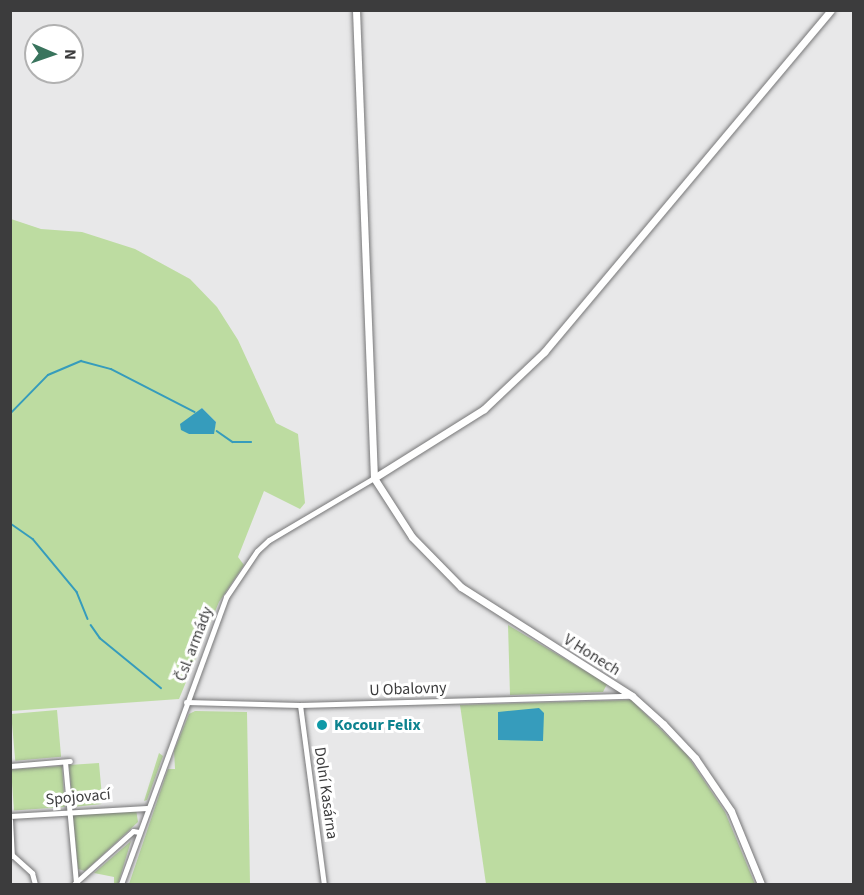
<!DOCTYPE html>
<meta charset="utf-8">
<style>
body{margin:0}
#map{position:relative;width:864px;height:895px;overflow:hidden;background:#e8e8e9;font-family:"Source Sans 3",sans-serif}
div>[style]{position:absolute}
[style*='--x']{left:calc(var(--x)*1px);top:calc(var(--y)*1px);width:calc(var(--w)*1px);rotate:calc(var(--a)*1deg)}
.green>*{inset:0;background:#bddca1;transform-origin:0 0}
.water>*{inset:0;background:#369cbc}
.stream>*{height:1.5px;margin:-0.75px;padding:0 0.75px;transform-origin:0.75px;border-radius:0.75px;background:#369cbc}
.roads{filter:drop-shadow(0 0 2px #767677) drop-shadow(0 0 2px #767677)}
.minor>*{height:5px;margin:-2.5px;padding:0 2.5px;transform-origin:2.5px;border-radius:2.5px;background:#fff}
.tertiary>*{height:7px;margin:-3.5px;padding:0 3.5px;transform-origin:3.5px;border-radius:3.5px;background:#fff}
.dots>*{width:16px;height:16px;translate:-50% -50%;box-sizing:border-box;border:3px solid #fff;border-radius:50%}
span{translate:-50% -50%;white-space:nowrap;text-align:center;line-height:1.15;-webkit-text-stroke:6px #fff;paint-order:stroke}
.street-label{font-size:16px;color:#3c3c3d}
.culture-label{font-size:16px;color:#0d838f;font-weight:700}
.left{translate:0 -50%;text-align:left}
.frame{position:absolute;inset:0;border:12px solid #3c3c3d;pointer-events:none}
.north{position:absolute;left:24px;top:24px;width:60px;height:60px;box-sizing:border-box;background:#fff;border:2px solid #b1b1b1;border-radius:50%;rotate:92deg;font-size:16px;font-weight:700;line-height:24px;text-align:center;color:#3c3c3d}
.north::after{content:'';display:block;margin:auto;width:21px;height:27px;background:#39745d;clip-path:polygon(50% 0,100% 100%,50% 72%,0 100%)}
</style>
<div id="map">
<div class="green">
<i style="clip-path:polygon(evenodd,11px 219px,41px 229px,82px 232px,135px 249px,190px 279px,217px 307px,238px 340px,276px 423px,298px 434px,305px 503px,300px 509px,264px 491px,238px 557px,244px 565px,219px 602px,179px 699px,11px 711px,11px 219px,202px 408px,216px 422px,213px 434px,189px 434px,184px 424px,202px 408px)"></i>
<i style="clip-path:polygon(508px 625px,607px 684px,603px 692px,510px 695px)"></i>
<i style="clip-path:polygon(631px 700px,687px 755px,725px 812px,755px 884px,486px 884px,460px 705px)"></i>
<i style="left:57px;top:710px;width:47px;height:46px;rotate:85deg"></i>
<i style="clip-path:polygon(195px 711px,247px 712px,250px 884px,129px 884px,168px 769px,175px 769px,174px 751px,189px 714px)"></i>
<i style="clip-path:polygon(159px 753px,163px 756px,147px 800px,144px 801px)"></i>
<i style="clip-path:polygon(99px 763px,102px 797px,92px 798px,92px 802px,102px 804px,73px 807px,69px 765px)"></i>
<i style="left:62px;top:766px;width:41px;height:51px;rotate:86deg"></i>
<i style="clip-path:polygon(136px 809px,138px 822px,85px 871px,78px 869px,73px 814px)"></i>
<i style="clip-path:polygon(131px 841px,118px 884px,114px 884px,114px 877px,94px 873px)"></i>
</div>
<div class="water">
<i style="clip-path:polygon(202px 408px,216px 422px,214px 434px,189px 434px,181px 430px,180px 424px)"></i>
<i style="clip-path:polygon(539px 708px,544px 713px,543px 741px,498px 740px,498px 712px)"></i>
</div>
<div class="stream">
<i style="--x:10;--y:414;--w:54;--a:-45.7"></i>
<i style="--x:48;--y:375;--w:36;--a:-23"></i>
<i style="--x:81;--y:361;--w:31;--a:15"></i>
<i style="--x:111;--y:369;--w:94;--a:27.1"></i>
<i style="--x:217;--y:431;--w:19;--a:35"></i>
<i style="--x:233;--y:442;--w:18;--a:0"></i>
<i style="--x:10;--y:523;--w:28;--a:35"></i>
<i style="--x:33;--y:539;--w:69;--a:50.3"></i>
<i style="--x:77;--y:592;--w:29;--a:68"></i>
<i style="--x:91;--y:625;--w:16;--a:55"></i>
<i style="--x:100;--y:638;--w:79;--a:39.3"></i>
</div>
<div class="roads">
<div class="minor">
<i style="--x:186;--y:702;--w:114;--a:1.5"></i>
<i style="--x:300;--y:705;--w:330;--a:-1.6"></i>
<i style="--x:300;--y:705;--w:181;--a:82.4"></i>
<i style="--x:65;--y:762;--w:121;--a:84.8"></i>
<i style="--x:10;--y:766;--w:60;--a:-4.8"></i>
<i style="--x:10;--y:816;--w:137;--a:-3.3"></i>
<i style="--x:10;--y:820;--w:36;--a:87"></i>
<i style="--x:10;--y:853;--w:30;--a:42"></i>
<i style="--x:32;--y:873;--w:11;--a:75"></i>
<i style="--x:74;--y:884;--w:79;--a:-41.9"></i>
<i style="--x:133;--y:831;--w:6;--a:9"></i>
<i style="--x:121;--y:884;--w:306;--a:-69.9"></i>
<i style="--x:226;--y:597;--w:55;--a:-56"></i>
<i style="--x:257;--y:551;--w:16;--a:-43"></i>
<i style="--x:269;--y:540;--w:122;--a:-30.6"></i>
</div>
<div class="tertiary">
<i style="--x:356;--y:10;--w:468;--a:87.8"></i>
<i style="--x:374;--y:478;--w:70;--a:57.2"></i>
<i style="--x:412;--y:537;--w:70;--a:45.6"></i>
<i style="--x:461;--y:587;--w:203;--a:32.5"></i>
<i style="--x:632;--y:696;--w:42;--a:42.1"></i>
<i style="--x:663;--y:724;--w:47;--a:46.7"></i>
<i style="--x:695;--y:758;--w:64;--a:55.8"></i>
<i style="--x:731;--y:811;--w:79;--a:67.7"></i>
<i style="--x:374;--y:478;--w:130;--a:-32.1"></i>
<i style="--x:484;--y:409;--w:83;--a:-43.5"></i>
<i style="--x:544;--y:352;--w:446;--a:-50"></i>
</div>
</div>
<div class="dots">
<i style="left:322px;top:725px;background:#0f9aa8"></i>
</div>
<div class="street-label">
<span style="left:194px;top:644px;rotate:-69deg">Čsl. armády</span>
<span style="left:592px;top:655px;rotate:32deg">V Honech</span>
<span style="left:408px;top:689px;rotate:-2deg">U Obalovny</span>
<span style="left:326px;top:793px;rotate:82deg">Dolní Kasárna</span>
<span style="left:78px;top:797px;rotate:-5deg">Spojovací</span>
</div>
<div class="culture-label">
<span class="left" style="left:334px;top:725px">Kocour Felix</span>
</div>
<div class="frame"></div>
<div class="north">N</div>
</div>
